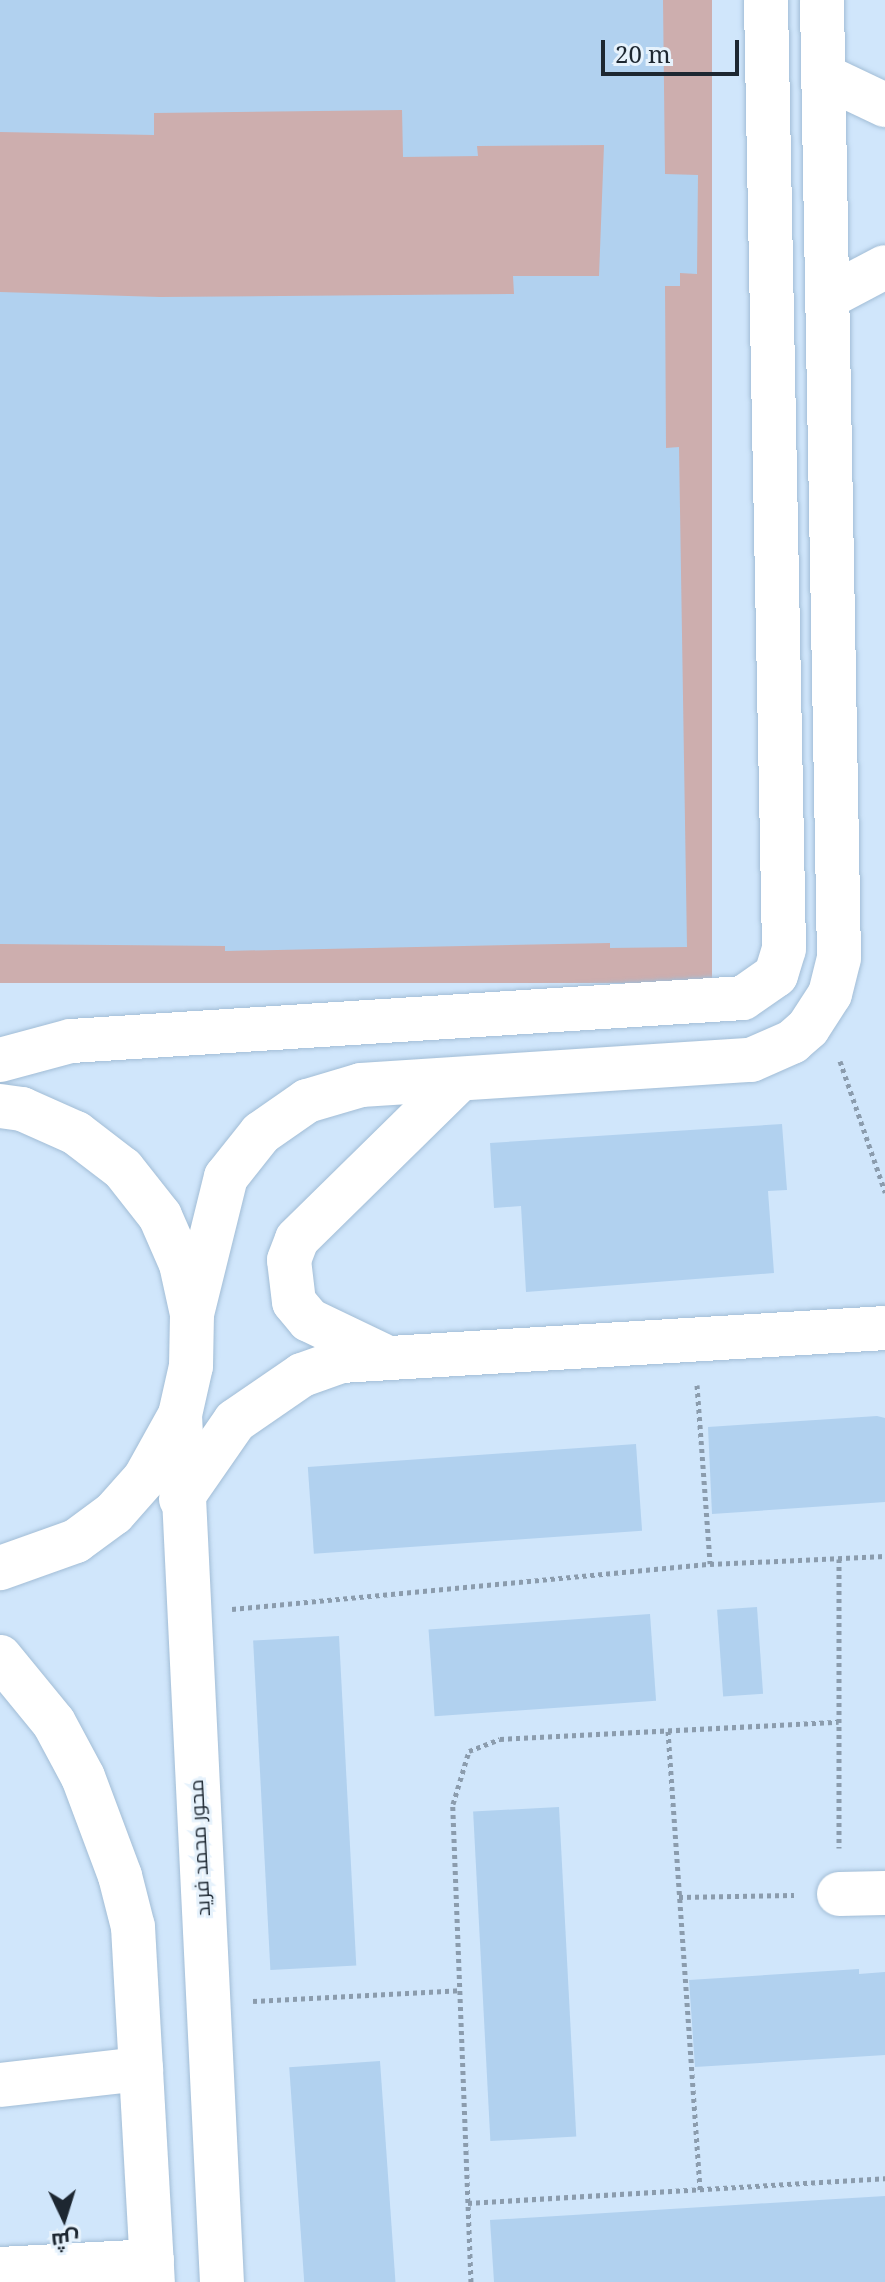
<!DOCTYPE html>
<meta charset="utf-8">
<style>
body{margin:0}
#map{position:relative;width:885px;height:2282px;overflow:hidden;background:#d0e6fb;font-family:"Noto Serif",Cairo,serif}
div>[style]{position:absolute}
[style*='--x']{left:calc(var(--x)*1px);top:calc(var(--y)*1px);width:calc(var(--w)*1px);rotate:calc(var(--a)*1deg)}
.green>*{inset:0;background:#cdaeae;transform-origin:0 0}
.building>*{inset:0;background:#b1d1ef;transform-origin:0 0}
.path>*{height:5px;margin-top:-2.5px;transform-origin:0;background:repeating-linear-gradient(90deg,#8b9cad 0 4px,transparent 0 8px)}
.roads{filter:drop-shadow(0 0 2px #a2bdd6) drop-shadow(0 0 2px #a2bdd6)}
.minor>*{height:44px;margin:-22px;padding:0 22px;transform-origin:22px;border-radius:22px;background:#fff}
.major>*{height:44px;margin:-22px;padding:0 22px;transform-origin:22px;border-radius:22px;background:#fff}
span{translate:-50% -50%;white-space:nowrap;text-align:center;line-height:1.15;-webkit-text-stroke:6px #e6f2fc;paint-order:stroke}
.street-label{font-size:20px;color:#1d2731}
.north{position:absolute;left:24px;top:2178px;width:80px;height:80px;-webkit-text-stroke:6px #e6f2fc;paint-order:stroke;rotate:176deg;font-size:22px;font-weight:700;line-height:32px;text-align:center;color:#1d2731}
.north::after{content:'';display:block;margin:auto;width:28px;height:36px;background:#1d2731;clip-path:polygon(50% 0,100% 100%,50% 72%,0 100%)}
.scale{position:absolute;left:601px;top:40px;width:138px;height:36px;box-sizing:border-box;border:4px solid #1d2731;border-top:0;padding-left:10px;font-size:24px;line-height:28px;white-space:nowrap;color:#1d2731;-webkit-text-stroke:6px #e6f2fc;paint-order:stroke}
</style>
<div id="map">
<div class="green">
<i style="left:0;top:0;width:712px;height:983px"></i>
</div>
<div class="building">
<i style="clip-path:polygon(0 0,663px 0,665px 174px,698px 175px,697px 274px,680px 273px,680px 286px,665px 286px,666px 448px,679px 447px,687px 947px,610px 948px,610px 943px,225px 951px,225px 946px,0 944px,0 292px,160px 297px,514px 294px,513px 276px,599px 276px,604px 145px,477px 146px,478px 156px,403px 157px,402px 110px,154px 113px,154px 135px,0 132px)"></i>
<i style="clip-path:polygon(782px 1124px,787px 1190px,768px 1191px,774px 1273px,526px 1292px,521px 1206px,494px 1208px,490px 1143px)"></i>
<i style="clip-path:polygon(877px 1416px,885px 1418px,885px 1502px,712px 1514px,708px 1427px)"></i>
<i style="left:636px;top:1444px;width:87px;height:329px;rotate:86deg"></i>
<i style="left:757px;top:1607px;width:87px;height:40px;rotate:86deg"></i>
<i style="left:650px;top:1614px;width:87px;height:222px;rotate:86deg"></i>
<i style="left:339px;top:1636px;width:330px;height:86px;rotate:87deg"></i>
<i style="left:559px;top:1807px;width:330px;height:86px;rotate:87deg"></i>
<i style="clip-path:polygon(859px 1969px,859px 1974px,885px 1972px,885px 2055px,695px 2067px,689px 1980px)"></i>
<i style="left:380px;top:2061px;width:222px;height:91px;rotate:86deg"></i>
<i style="clip-path:polygon(885px 2196px,885px 2282px,494px 2282px,490px 2220px)"></i>
</div>
<div class="path">
<i style="--x:840;--y:1061;--w:139;--a:71"></i>
<i style="--x:697;--y:1385;--w:179;--a:85.8"></i>
<i style="--x:839;--y:1559;--w:289;--a:90"></i>
<i style="--x:232;--y:1609;--w:480;--a:-5.4"></i>
<i style="--x:710;--y:1564;--w:175;--a:-2.6"></i>
<i style="--x:668;--y:1731;--w:460;--a:86"></i>
<i style="--x:679;--y:1897;--w:115;--a:-1"></i>
<i style="--x:253;--y:2001;--w:207;--a:-3"></i>
<i style="--x:468;--y:2203;--w:418;--a:-3.4"></i>
<i style="--x:471;--y:2282;--w:478;--a:-92.2"></i>
<i style="--x:453;--y:1804;--w:55;--a:-73.2"></i>
<i style="--x:469;--y:1751;--w:33;--a:-21"></i>
<i style="--x:500;--y:1739;--w:339;--a:-2.9"></i>
</div>
<div class="roads">
<div class="minor">
<i style="--x:824;--y:76;--w:68;--a:25.4"></i>
<i style="--x:828;--y:297;--w:64;--a:-27.8"></i>
<i style="--x:382;--y:1355;--w:81;--a:-154.4"></i>
<i style="--x:309;--y:1320;--w:23;--a:-130"></i>
<i style="--x:294;--y:1302;--w:42;--a:-96.8"></i>
<i style="--x:289;--y:1260;--w:22;--a:-69"></i>
<i style="--x:297;--y:1239;--w:228;--a:-44.5"></i>
<i style="--x:180;--y:1415;--w:868;--a:87.23"></i>
<i style="--x:181;--y:1499;--w:95;--a:-55.3"></i>
<i style="--x:235;--y:1421;--w:81;--a:-34.5"></i>
<i style="--x:302;--y:1375;--w:41;--a:-19.7"></i>
<i style="--x:341;--y:1361;--w:545;--a:-3.47"></i>
<i style="--x:0;--y:1657;--w:85;--a:50.7"></i>
<i style="--x:54;--y:1723;--w:61;--a:61.8"></i>
<i style="--x:83;--y:1777;--w:106;--a:69.5"></i>
<i style="--x:120;--y:1876;--w:53;--a:75.7"></i>
<i style="--x:133;--y:1927;--w:356;--a:86.8"></i>
<i style="--x:839;--y:1894;--w:46;--a:-1.2"></i>
<i style="--x:0;--y:2085;--w:142;--a:-6.5"></i>
<i style="--x:0;--y:2269;--w:152;--a:-3"></i>
</div>
<div class="major">
<i style="--x:0;--y:1060;--w:73;--a:-15"></i>
<i style="--x:71;--y:1041;--w:673;--a:-3.66"></i>
<i style="--x:743;--y:998;--w:40;--a:-34.9"></i>
<i style="--x:776;--y:975;--w:27;--a:-73"></i>
<i style="--x:784;--y:949;--w:949;--a:-91.09"></i>
<i style="--x:0;--y:1106;--w:22;--a:8"></i>
<i style="--x:22;--y:1109;--w:59;--a:24"></i>
<i style="--x:76;--y:1133;--w:59;--a:37.5"></i>
<i style="--x:123;--y:1169;--w:60;--a:51.8"></i>
<i style="--x:160;--y:1216;--w:52;--a:66.4"></i>
<i style="--x:181;--y:1264;--w:51;--a:77.6"></i>
<i style="--x:192;--y:1314;--w:52;--a:91.1"></i>
<i style="--x:191;--y:1366;--w:50;--a:102.7"></i>
<i style="--x:180;--y:1415;--w:72;--a:119.1"></i>
<i style="--x:145;--y:1478;--w:47;--a:131.5"></i>
<i style="--x:114;--y:1513;--w:47;--a:143.6"></i>
<i style="--x:76;--y:1541;--w:81;--a:160.4"></i>
<i style="--x:192;--y:1314;--w:141;--a:-76.1"></i>
<i style="--x:226;--y:1177;--w:56;--a:-51.5"></i>
<i style="--x:261;--y:1133;--w:56;--a:-34.8"></i>
<i style="--x:307;--y:1101;--w:56;--a:-16.5"></i>
<i style="--x:361;--y:1085;--w:391;--a:-3.7"></i>
<i style="--x:751;--y:1060;--w:45;--a:-23.7"></i>
<i style="--x:792;--y:1042;--w:21;--a:-41"></i>
<i style="--x:808;--y:1028;--w:40;--a:-57.1"></i>
<i style="--x:830;--y:994;--w:37;--a:-76"></i>
<i style="--x:839;--y:958;--w:958;--a:-91.02"></i>
</div>
</div>
<div class="street-label">
<span style="left:199px;top:1848px;rotate:-93deg">محور محمد فريد</span>
</div>
<div class="north">ش</div>
<div class="scale">20 m</div>
</div>
